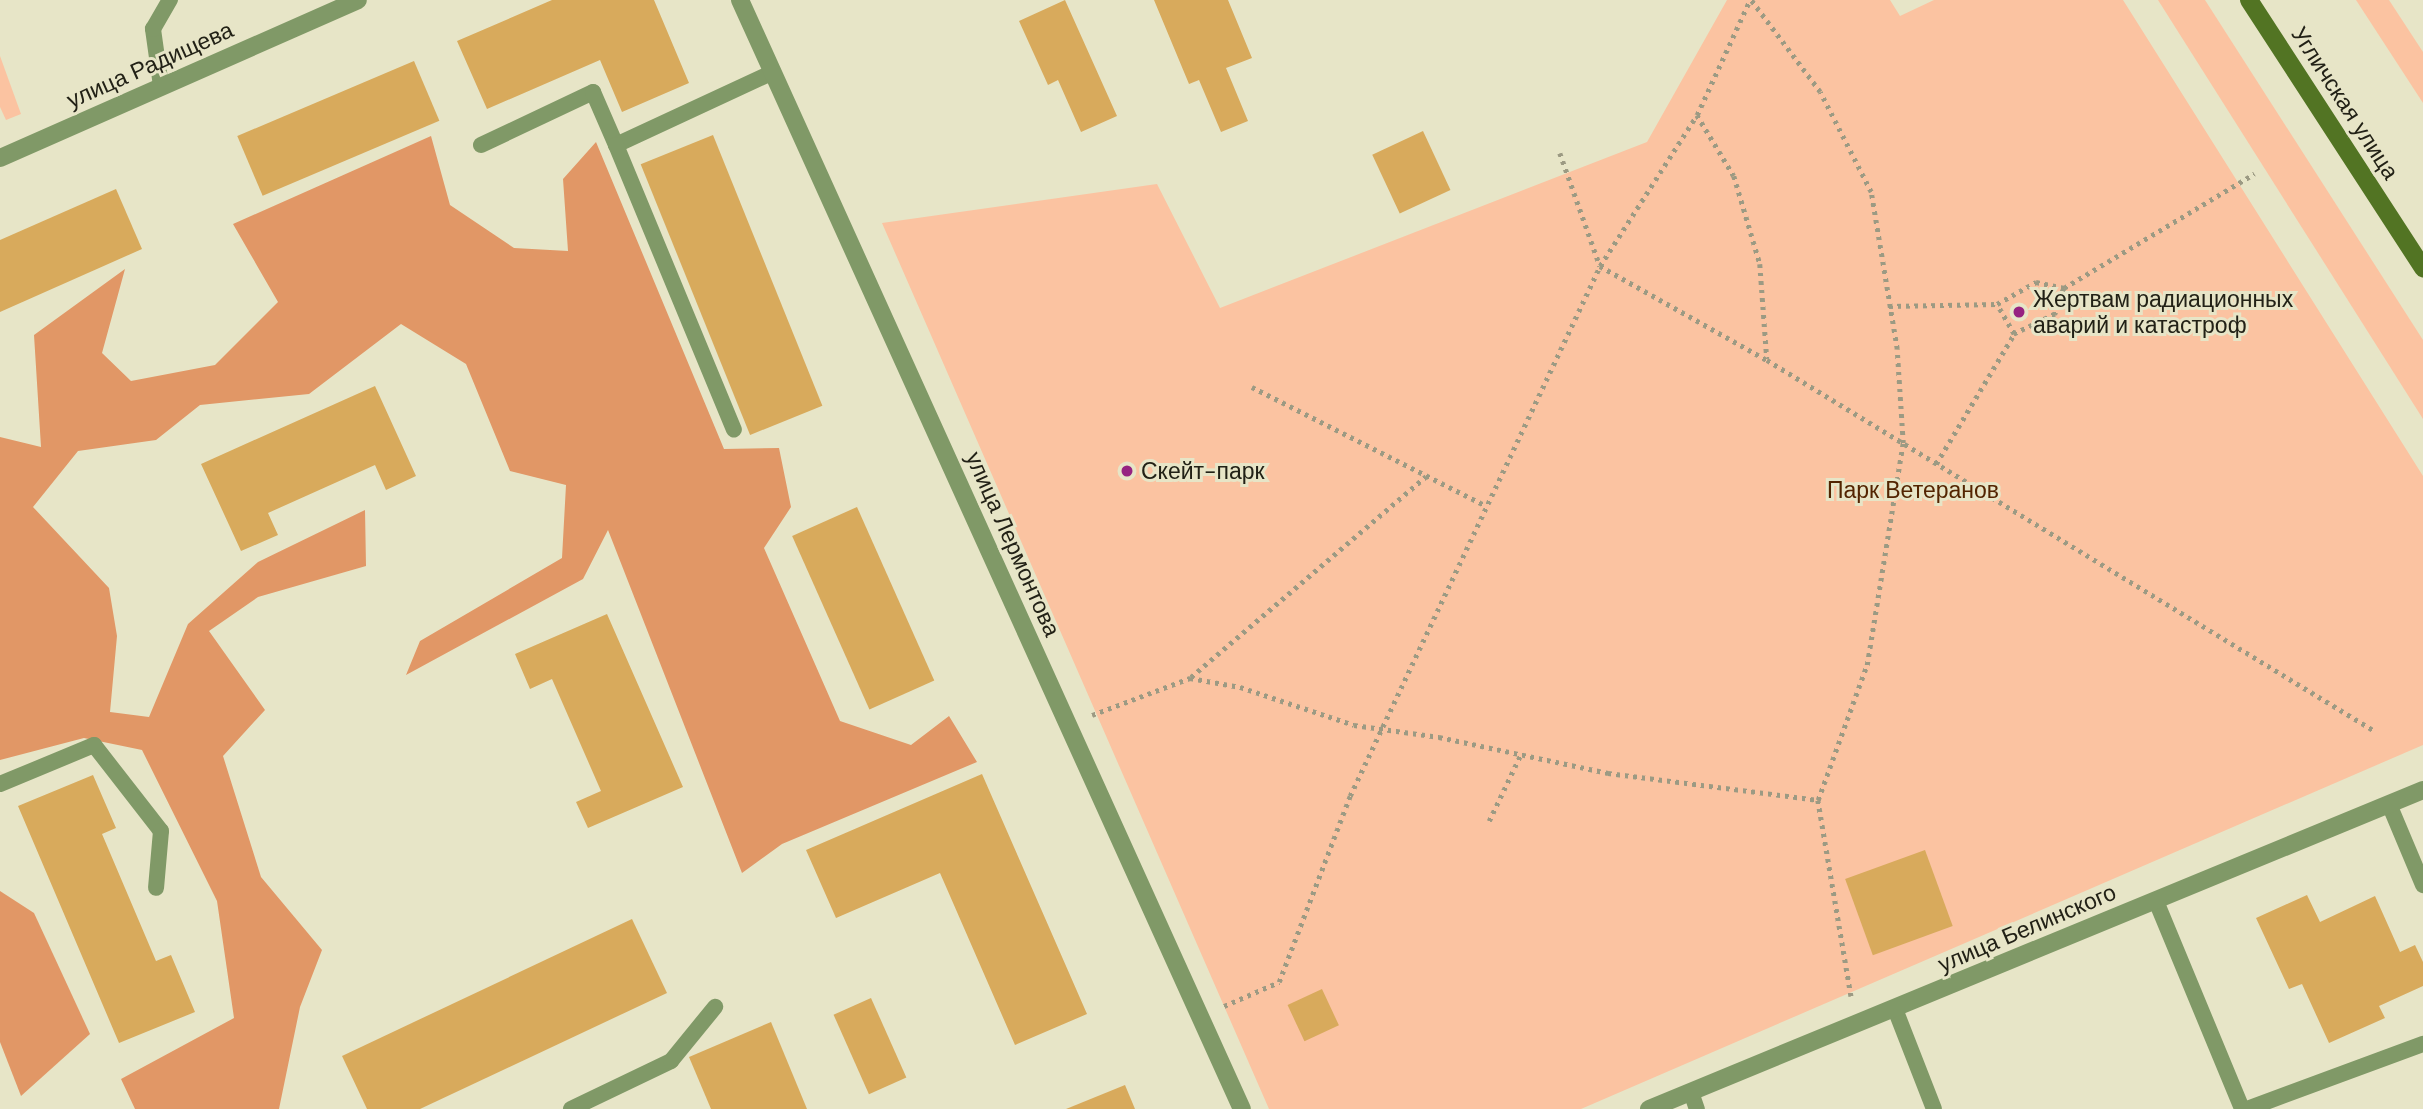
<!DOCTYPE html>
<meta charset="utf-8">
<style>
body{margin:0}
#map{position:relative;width:2423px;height:1109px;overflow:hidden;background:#e7e5c7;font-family:"DM Sans",sans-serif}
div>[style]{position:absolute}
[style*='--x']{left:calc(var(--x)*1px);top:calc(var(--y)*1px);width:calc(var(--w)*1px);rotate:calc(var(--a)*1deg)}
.green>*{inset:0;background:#fbc3a1}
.forest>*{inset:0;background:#e19766}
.building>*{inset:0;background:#d8aa5c;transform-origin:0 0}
.path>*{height:4.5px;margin-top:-2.25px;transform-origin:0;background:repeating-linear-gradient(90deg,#9c9a83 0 3.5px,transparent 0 8.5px)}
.service>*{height:16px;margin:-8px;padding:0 8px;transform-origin:8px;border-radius:8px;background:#809967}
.minor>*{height:18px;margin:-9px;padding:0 9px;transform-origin:9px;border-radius:9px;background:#809967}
.secondary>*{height:18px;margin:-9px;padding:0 9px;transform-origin:9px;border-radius:9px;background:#527423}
.dots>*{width:19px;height:19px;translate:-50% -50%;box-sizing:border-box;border:4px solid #e7e5c7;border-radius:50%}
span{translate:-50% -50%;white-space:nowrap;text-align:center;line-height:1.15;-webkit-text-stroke:6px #e7e5c7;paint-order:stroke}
.street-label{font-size:23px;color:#222116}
.poi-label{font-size:23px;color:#222116}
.left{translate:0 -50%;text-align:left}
.park-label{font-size:23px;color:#532400}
</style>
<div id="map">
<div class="green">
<i style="clip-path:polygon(1727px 0,1890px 0,1900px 16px,1934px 0,2123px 0,2423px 476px,2423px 745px,1581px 1109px,1269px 1109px,882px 223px,1157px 184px,1220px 308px,1647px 142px)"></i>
<i style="clip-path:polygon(2158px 0,2205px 0,2423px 340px,2423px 419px)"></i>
<i style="clip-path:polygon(2356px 0,2389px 0,2423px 52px,2423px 103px)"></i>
<i style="clip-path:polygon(0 56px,21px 114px,6px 120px,0 107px)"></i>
</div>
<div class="forest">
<i style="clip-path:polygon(431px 136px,450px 205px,514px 248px,568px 251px,563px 179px,596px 142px,724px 449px,779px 448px,791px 507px,764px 548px,840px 721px,911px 745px,949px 716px,977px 762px,782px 844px,742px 873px,608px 530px,583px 579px,406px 675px,420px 641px,562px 558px,566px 485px,510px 471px,466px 364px,401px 324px,309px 394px,200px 405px,156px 440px,78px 451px,33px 507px,109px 588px,117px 636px,110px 712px,149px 717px,188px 624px,258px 562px,365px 510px,366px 566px,258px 597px,209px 631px,265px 710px,223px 756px,261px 877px,322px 950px,300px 1007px,279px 1109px,135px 1109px,121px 1079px,234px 1018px,217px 901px,142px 750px,84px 738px,0 760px,0 437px,41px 447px,34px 335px,125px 269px,102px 353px,131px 381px,215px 365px,278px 302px,233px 224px)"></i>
<i style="clip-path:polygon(0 891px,34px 913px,90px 1034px,21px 1096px,0 1042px)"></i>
</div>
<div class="building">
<i style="clip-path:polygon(552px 0,654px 0,689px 83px,622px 112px,600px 60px,487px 109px,457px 41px)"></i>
<i style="clip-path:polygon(1065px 0,1117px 116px,1081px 132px,1058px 80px,1048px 85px,1019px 21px)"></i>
<i style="clip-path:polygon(1154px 0,1228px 0,1252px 58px,1226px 68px,1248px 121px,1221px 132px,1199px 80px,1189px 84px)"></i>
<i style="left:414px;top:61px;width:65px;height:192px;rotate:67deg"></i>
<i style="left:1423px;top:131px;width:65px;height:56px;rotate:65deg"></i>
<i style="left:713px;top:135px;width:292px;height:78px;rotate:68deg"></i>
<i style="clip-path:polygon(116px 189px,142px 249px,0 312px,0 240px)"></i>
<i style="clip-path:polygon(375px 386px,416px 476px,386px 490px,375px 465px,268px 513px,278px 535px,241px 551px,201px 464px)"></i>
<i style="left:857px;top:507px;width:190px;height:71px;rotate:66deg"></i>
<i style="clip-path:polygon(607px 614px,683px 787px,588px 828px,576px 802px,601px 791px,552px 679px,530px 689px,515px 654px)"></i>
<i style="clip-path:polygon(982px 774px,1087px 1014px,1015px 1045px,940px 873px,836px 918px,806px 850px)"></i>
<i style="clip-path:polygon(93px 775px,116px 828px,102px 834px,156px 961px,171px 955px,195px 1012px,119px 1043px,18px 806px)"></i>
<i style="left:1925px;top:850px;width:81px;height:85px;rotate:70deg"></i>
<i style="clip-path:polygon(2307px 895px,2320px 922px,2375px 896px,2400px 952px,2415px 945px,2423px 962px,2423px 986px,2379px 1006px,2385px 1018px,2329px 1043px,2302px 984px,2289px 989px,2256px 918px)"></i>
<i style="clip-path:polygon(632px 919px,667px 993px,420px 1109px,367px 1109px,342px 1056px)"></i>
<i style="left:1322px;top:989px;width:40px;height:38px;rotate:65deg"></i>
<i style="left:871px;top:998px;width:87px;height:41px;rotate:66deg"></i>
<i style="clip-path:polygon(771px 1022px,807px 1109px,711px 1109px,689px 1057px)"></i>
<i style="clip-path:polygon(1125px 1085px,1135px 1109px,1066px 1109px)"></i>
</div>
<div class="path">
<i style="--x:1697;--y:115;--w:71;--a:58.8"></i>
<i style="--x:1734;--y:176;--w:92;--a:73.5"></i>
<i style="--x:1760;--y:264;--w:95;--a:85.8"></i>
<i style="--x:1560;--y:153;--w:120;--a:70.5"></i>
<i style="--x:1600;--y:266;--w:192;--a:29.4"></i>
<i style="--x:1767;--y:360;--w:710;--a:31.41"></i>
<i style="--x:2064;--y:288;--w:28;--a:109"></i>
<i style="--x:2055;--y:314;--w:46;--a:154"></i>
<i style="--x:2014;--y:334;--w:34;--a:-120"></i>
<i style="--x:1997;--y:304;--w:45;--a:-29.4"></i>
<i style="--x:2036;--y:282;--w:29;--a:12"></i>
<i style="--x:2064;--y:288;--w:222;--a:-31"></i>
<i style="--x:1889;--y:306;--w:108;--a:-1.1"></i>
<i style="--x:1252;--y:387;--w:263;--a:26.9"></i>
<i style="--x:1936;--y:464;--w:152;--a:-59"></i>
<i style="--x:1191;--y:677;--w:309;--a:-40.5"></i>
<i style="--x:1092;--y:715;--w:105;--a:-20.7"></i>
<i style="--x:1190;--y:678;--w:51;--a:10.2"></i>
<i style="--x:1240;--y:687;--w:120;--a:18.4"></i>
<i style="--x:1354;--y:725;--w:86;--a:8"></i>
<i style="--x:1439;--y:737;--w:173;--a:12"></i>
<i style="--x:1608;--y:773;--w:212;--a:7.3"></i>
<i style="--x:1818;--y:800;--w:144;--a:-70.1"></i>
<i style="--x:1867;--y:665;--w:225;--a:-80.8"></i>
<i style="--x:1903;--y:443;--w:94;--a:-93.7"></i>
<i style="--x:1897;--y:349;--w:159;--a:-99.4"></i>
<i style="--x:1871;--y:192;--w:112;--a:-117"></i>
<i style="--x:1820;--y:92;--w:115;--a:-126.9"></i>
<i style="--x:1818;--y:800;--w:199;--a:80.4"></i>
<i style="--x:1489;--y:821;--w:74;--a:-64.5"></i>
<i style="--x:1224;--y:1006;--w:60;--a:-23.6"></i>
<i style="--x:1279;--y:982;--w:199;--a:-69.1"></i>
<i style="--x:1350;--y:796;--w:586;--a:-64.75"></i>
<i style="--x:1600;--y:266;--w:179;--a:-57.3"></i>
<i style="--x:1697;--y:115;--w:127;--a:-65.3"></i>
</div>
<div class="service">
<i style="--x:161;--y:86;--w:58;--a:-98"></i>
<i style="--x:153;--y:29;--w:34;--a:-60"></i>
<i style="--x:481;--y:145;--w:124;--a:-25.3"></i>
<i style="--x:593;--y:92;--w:58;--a:66.5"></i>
<i style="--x:616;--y:145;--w:173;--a:-24.9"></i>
<i style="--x:616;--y:145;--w:308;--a:67.5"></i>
<i style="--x:0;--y:784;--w:102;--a:-22.5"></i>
<i style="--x:94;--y:745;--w:109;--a:52.1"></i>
<i style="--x:161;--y:831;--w:57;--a:95"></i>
<i style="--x:2389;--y:804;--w:88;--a:67.2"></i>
<i style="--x:2156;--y:901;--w:225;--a:67.5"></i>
<i style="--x:1895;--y:1009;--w:107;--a:68.7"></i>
<i style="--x:1691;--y:1092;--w:18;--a:71"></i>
<i style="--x:571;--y:1109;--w:111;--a:-25.6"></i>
<i style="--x:671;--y:1061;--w:70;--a:-50.8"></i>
<i style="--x:2247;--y:1109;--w:188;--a:-20.3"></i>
</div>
<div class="minor">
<i style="--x:740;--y:0;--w:1217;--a:65.65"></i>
<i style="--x:0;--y:158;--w:391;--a:-23.8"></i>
<i style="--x:1649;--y:1109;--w:837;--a:-22.4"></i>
</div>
<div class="secondary">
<i style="--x:2249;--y:0;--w:320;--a:57"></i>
</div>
<div class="dots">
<i style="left:2019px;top:312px;background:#962381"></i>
<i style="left:1127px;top:471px;background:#962381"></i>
</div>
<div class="street-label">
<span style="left:150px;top:65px;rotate:-24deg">улица Радищева</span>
<span style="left:2345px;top:103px;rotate:57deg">Угличская улица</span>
<span style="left:1013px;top:544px;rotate:66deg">улица Лермонтова</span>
<span style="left:2027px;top:928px;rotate:-23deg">улица Белинского</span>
</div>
<div class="poi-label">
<span class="left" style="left:2033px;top:312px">Жертвам радиационных<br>аварий и катастроф</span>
<span class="left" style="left:1141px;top:471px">Скейт-парк</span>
</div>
<div class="park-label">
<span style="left:1913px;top:490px">Парк Ветеранов</span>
</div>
</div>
